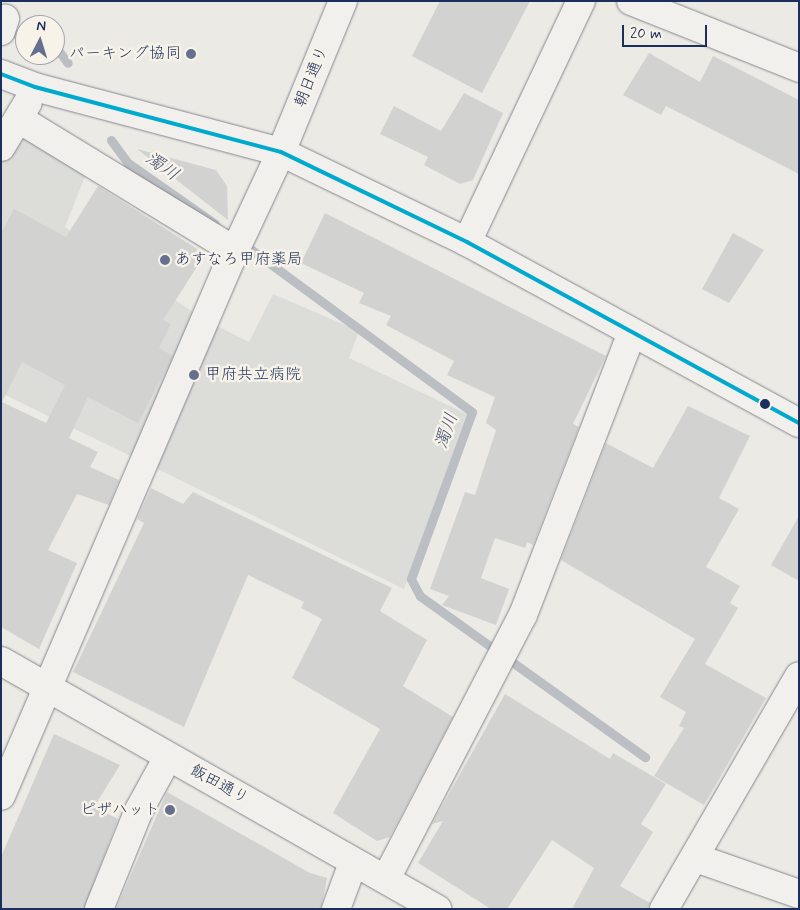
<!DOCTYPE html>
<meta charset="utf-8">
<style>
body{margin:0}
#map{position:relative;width:800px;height:910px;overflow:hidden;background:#ebeae5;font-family:Mynerve,"Klee One",sans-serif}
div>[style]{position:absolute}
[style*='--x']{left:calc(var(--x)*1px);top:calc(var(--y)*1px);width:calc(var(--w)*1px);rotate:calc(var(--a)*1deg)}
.built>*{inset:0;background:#dcdcd9}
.stream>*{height:9px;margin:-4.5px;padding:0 4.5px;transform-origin:4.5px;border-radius:4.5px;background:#bbbec3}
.building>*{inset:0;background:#d2d2d0}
.roads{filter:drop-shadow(0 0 1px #85888f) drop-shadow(0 0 1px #85888f)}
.minor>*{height:28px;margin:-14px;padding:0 14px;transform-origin:14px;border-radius:14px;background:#f1f0ec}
.major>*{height:28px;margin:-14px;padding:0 14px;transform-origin:14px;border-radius:14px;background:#f1f0ec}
.bus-1>*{height:4px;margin:-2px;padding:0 2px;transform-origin:2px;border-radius:2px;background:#00a9ce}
.dots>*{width:14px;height:14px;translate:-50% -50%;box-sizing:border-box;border:2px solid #f7f3e8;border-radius:50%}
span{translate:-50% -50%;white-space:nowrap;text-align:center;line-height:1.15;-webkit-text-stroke:5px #f7f3e8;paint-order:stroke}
.poi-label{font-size:16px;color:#1b2f5e}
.right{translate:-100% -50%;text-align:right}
.left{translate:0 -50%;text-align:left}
.street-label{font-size:16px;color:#1b2f5e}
.water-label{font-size:18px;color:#455478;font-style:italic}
.frame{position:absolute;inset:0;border:2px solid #1b2f5e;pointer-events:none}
.north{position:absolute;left:15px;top:15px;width:50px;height:50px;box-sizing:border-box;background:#f7f3e8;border:1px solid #9fa5b1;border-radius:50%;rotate:5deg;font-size:14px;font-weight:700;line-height:20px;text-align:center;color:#1b2f5e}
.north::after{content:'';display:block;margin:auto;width:18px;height:22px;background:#64708d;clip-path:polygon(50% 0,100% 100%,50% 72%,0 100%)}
.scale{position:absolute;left:622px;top:25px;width:85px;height:22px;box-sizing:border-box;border:2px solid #1b2f5e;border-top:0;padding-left:6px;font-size:15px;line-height:18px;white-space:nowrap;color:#1b2f5e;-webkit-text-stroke:4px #f7f3e8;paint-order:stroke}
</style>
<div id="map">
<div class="built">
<i style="clip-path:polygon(15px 128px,86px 174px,65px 227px,205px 320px,249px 342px,273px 294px,359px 331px,349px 358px,467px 414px,404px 589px,1px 393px,1px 147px)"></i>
</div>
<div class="stream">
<i style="--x:4;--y:30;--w:22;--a:18"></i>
<i style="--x:55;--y:46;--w:21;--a:53"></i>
<i style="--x:111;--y:140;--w:29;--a:54"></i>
<i style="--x:128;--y:163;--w:106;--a:35"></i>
<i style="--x:242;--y:243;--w:285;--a:36.3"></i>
<i style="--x:472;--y:412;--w:178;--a:110.1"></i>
<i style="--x:411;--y:579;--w:19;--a:62"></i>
<i style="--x:420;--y:596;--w:277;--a:35.6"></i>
</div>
<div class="building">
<i style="clip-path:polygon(440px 1px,530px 1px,482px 93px,412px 56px)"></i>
<i style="clip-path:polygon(649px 53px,700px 82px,713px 56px,799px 100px,799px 174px,666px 106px,661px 115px,623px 95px)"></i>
<i style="clip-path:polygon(464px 93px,503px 113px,473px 180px,460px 184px,424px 165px,428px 157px,380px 134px,394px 106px,441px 131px)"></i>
<i style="clip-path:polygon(137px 149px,216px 170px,227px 186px,228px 220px)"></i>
<i style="clip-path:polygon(evenodd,98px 186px,205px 254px,163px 320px,171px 324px,159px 348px,173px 356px,138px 423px,88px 397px,69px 438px,98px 452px,90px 467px,119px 480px,109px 505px,77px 494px,48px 550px,77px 563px,39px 649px,1px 627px,1px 233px,14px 209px,66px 237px,98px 186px,22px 362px,65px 385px,46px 423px,2px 402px,22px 362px)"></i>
<i style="clip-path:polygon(325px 213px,606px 356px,573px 424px,579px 427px,533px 545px,527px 542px,525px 548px,495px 538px,481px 578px,509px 589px,496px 625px,442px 605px,449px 596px,430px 589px,465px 492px,475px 495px,496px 430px,486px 423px,495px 397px,447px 375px,454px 361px,386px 325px,391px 316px,359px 303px,364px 293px,301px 263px)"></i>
<i style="clip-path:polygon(733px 233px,764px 250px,729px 303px,702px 289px)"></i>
<i style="clip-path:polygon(688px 406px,750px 436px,719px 498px,739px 509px,706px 567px,740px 586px,730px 603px,738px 608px,705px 664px,766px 698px,704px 805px,654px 776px,684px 728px,679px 726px,686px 712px,660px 697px,695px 639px,561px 560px,606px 443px,653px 468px)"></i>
<i style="clip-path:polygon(151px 488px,183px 504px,193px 492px,392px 588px,380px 611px,427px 640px,403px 686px,453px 717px,390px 837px,377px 841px,333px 813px,380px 729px,292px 678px,322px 619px,301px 608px,304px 602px,248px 575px,184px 727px,73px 672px,144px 523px,137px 519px)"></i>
<i style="clip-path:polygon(799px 516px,799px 581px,771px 565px)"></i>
<i style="clip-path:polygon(505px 694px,610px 759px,613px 753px,666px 784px,641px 824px,653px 832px,620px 886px,650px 903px,648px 909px,572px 909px,594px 868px,552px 840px,507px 909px,491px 909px,418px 863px,443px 821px,432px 824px)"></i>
<i style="clip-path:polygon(54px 734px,120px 765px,94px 807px,118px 819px,84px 909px,1px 909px,1px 857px)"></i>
<i style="clip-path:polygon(167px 792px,310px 873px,327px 878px,321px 909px,116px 909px)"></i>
</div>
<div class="roads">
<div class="minor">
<i style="--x:631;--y:1;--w:181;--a:21.7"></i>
<i style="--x:1;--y:31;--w:13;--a:-72"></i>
<i style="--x:1;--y:74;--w:36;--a:21"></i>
<i style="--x:35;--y:87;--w:254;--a:14.8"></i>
<i style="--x:281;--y:152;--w:118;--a:115"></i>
<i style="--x:231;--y:259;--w:584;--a:113.19"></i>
<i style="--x:19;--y:119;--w:253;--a:31.4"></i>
<i style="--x:1;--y:147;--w:52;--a:-59"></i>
<i style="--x:467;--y:242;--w:267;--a:-64.7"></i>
<i style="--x:696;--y:858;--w:109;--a:19.3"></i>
<i style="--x:387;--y:877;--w:295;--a:-62.6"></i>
<i style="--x:523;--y:615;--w:300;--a:-68.9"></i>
<i style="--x:99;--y:909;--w:107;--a:-68"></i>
<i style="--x:139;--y:810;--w:60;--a:-61.3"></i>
<i style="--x:336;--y:909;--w:49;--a:-69.7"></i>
<i style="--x:664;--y:909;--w:269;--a:-59.9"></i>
</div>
<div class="major">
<i style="--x:343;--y:1;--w:163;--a:112.3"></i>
<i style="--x:281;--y:152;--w:207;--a:25.8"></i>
<i style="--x:467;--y:242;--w:378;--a:28.6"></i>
<i style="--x:1;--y:661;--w:502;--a:29.63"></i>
</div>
</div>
<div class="bus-1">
<i style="--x:1;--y:74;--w:36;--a:21"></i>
<i style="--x:35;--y:87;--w:254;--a:14.8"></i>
<i style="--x:281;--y:152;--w:207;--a:25.8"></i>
<i style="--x:467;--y:242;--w:378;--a:28.6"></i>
</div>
<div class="dots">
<i style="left:191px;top:54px;background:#64708d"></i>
<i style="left:165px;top:260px;background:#64708d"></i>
<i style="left:194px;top:375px;background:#64708d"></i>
<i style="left:765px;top:404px;background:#1b2f5e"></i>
<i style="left:170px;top:810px;background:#64708d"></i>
</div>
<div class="poi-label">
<span class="right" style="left:181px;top:54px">パーキング協同</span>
<span class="left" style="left:175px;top:260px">あすなろ甲府薬局</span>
<span class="left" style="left:205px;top:375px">甲府共立病院</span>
<span class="right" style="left:160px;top:810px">ピザハット</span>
</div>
<div class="street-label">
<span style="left:312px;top:77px;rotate:-68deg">朝日通り</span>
<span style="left:219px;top:785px;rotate:29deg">飯田通り</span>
</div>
<div class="water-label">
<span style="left:162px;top:167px;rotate:35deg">濁川</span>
<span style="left:447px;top:431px;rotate:-71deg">濁川</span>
</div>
<div class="frame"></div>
<div class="north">N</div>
<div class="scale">20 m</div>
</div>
